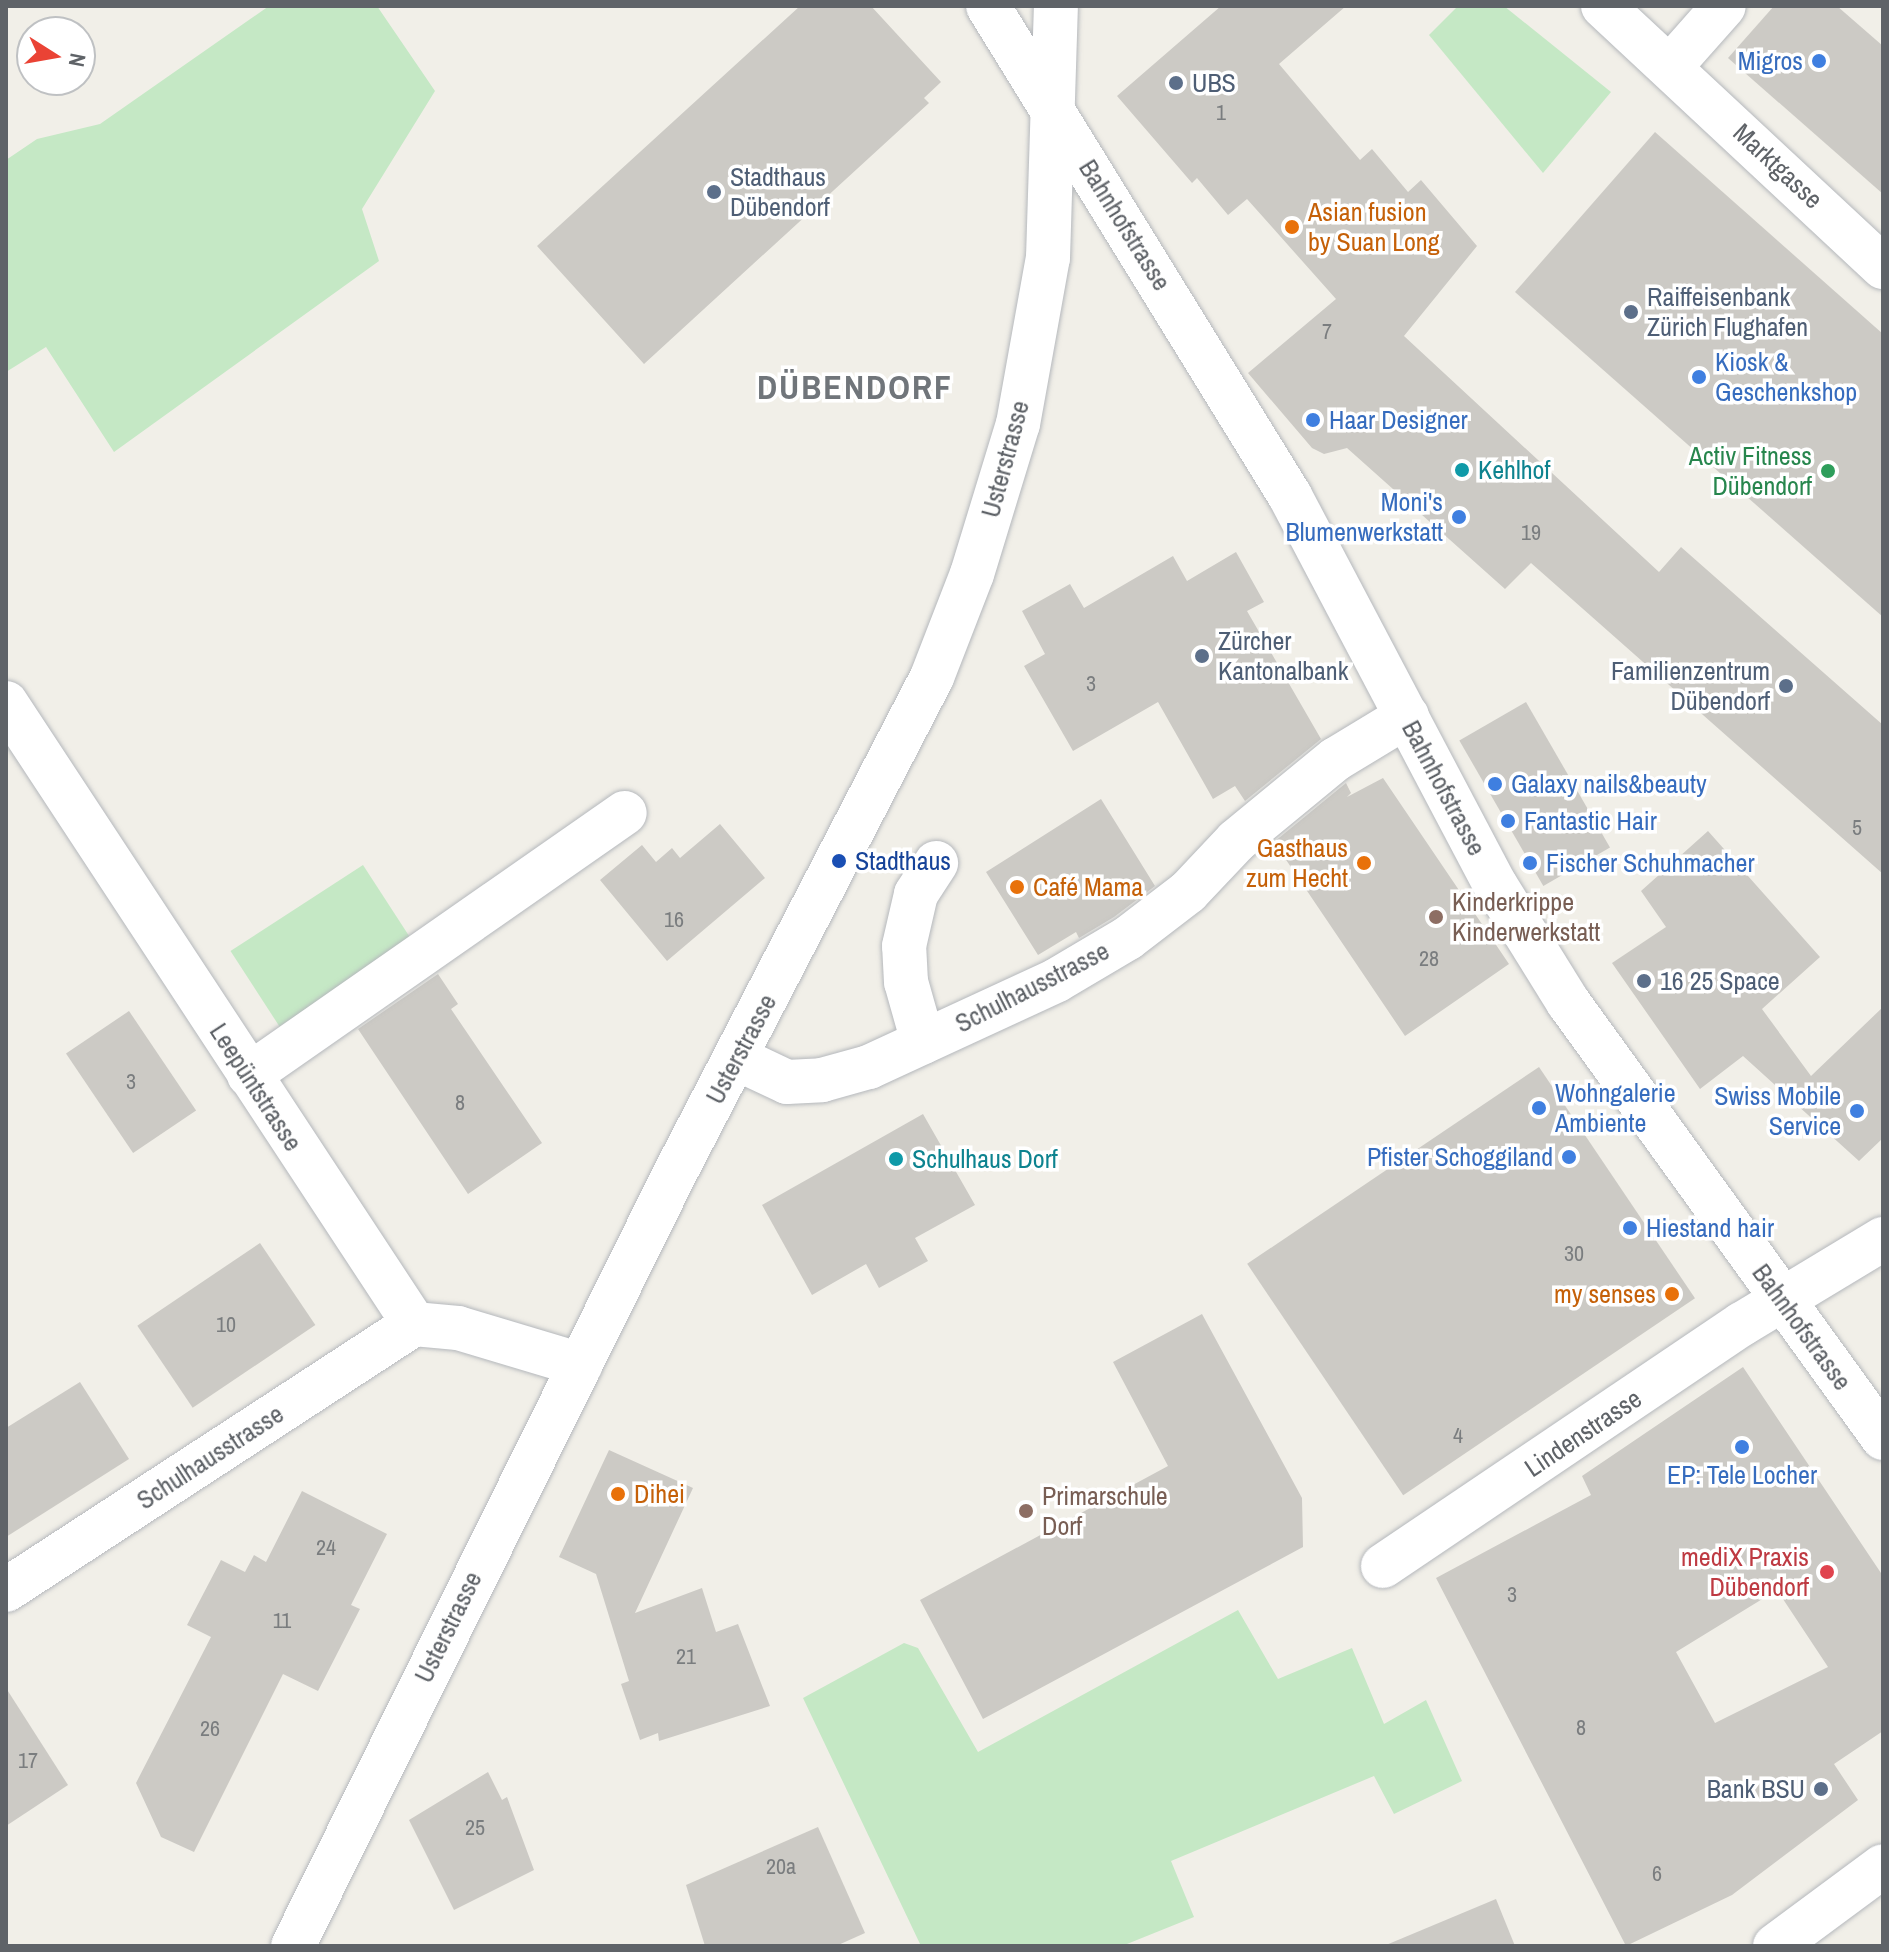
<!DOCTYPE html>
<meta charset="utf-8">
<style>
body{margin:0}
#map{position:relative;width:1889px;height:1952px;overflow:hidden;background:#f1efe8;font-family:"Archivo Narrow",sans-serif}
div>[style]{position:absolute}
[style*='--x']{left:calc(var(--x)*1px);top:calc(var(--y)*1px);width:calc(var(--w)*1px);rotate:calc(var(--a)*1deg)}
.green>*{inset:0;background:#c5e8c5;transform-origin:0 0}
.building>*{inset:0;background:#cccac5;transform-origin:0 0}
.roads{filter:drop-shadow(0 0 2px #b5b8bc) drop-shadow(0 0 2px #b5b8bc)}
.minor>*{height:44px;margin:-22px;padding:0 22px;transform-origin:22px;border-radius:22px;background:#fff}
.dots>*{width:22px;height:22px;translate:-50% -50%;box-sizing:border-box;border:4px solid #fff;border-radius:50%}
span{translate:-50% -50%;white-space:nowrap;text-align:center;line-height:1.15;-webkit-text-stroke:7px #fff;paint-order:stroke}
.number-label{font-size:22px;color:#7a7d7f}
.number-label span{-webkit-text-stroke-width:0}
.shop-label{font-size:26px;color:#366cbe}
.right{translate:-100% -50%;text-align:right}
.left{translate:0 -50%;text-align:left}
.service-label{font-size:26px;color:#4e5e75}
.street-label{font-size:26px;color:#5f6368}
.food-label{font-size:26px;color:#c56008}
.leisure-label{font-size:26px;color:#27864d}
.culture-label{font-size:26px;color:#0d838f}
.transit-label{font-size:26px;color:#164399}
.education-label{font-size:26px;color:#785e54}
.health-label{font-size:26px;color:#be3a42}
.district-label{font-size:34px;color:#70757a;font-weight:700;letter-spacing:2px}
.frame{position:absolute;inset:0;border:8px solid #5f6368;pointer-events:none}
.north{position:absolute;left:16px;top:16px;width:80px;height:80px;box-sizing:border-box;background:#fff;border:2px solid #bfc1c3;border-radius:50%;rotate:101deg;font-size:22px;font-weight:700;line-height:32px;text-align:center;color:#5f6368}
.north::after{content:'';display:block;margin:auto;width:28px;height:36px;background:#ea4335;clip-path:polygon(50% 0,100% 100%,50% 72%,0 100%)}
</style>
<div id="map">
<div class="green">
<i style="clip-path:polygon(269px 6px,377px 6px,435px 91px,362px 209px,379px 261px,114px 452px,46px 347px,6px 372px,6px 160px,37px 139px,100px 124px)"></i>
<i style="clip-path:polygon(1458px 6px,1504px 6px,1611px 92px,1543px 173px,1429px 35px)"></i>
<i style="left:363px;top:865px;width:90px;height:158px;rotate:57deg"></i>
<i style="clip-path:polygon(1238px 1610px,1278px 1679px,1352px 1648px,1384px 1724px,1426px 1700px,1462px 1781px,1394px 1814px,1374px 1776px,1171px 1861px,1194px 1917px,1122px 1946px,921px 1946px,803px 1698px,904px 1643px,918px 1648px,978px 1752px)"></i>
</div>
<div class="building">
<i style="clip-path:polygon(800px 6px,871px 6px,941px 82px,924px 98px,929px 103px,644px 364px,537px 246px)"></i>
<i style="clip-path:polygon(1221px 6px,1346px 6px,1279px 64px,1360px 160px,1372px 149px,1408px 192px,1421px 180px,1477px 246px,1404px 336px,1659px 572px,1681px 547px,1883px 725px,1883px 874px,1531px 563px,1505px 589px,1347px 448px,1324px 454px,1312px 448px,1248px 373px,1336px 299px,1247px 199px,1228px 215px,1197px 178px,1192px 183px,1117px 96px)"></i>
<i style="clip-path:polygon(1774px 6px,1837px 6px,1883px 46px,1883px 194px,1728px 58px)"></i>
<i style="clip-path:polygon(1655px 132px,1883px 334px,1883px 617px,1515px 292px)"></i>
<i style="clip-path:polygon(1236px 552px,1264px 602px,1247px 611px,1321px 739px,1245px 801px,1235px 786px,1213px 799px,1158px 702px,1073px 751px,1024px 666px,1045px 654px,1022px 611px,1070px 584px,1084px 608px,1173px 556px,1187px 581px)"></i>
<i style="left:1526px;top:702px;width:168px;height:77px;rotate:60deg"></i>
<i style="clip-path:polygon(1383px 778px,1509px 964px,1405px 1036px,1274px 842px,1346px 783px,1351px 793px,1347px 797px)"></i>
<i style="clip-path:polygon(1101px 799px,1155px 886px,1114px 917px,1079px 938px,1076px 932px,1038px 955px,986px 872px)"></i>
<i style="clip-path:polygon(720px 824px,765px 878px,667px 961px,600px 880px,642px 845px,656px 862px,672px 848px,680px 858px)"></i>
<i style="clip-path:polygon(1708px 831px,1820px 957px,1762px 1009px,1811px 1076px,1883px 1007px,1883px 1138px,1859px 1161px,1743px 1056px,1700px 1089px,1612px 963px,1666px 927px,1641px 891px)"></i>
<i style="clip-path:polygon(438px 974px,458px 1004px,451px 1009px,542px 1143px,468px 1194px,358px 1029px)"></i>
<i style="left:129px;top:1011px;width:120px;height:76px;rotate:56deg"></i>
<i style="left:1539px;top:1067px;width:279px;height:352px;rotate:56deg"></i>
<i style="clip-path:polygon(923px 1114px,975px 1205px,915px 1238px,928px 1261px,879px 1288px,866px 1264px,812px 1295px,762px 1205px)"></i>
<i style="left:260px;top:1243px;width:99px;height:148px;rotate:56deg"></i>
<i style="clip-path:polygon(1202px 1314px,1302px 1498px,1303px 1547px,983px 1719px,920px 1600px,1168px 1466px,1113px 1362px)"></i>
<i style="clip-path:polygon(evenodd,1743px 1367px,1883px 1576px,1883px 1731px,1834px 1764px,1858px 1800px,1732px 1895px,1626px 1946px,1436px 1578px,1591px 1495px,1582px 1476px,1743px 1367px,1777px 1590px,1828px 1667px,1715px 1723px,1676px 1652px,1777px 1590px)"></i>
<i style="clip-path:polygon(80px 1382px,129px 1459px,6px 1537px,6px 1428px)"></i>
<i style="clip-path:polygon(609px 1450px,693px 1488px,635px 1613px,702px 1588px,716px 1632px,738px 1624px,770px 1706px,659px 1741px,658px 1733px,640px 1740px,621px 1684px,629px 1681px,596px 1574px,559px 1557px)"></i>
<i style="clip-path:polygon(302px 1491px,387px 1534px,351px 1605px,360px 1609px,318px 1691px,283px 1674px,194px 1852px,161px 1837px,136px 1783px,211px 1637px,187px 1625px,221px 1560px,245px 1572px,254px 1555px,266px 1562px)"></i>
<i style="clip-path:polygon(6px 1688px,68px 1785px,6px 1826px)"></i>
<i style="clip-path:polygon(488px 1772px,502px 1800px,507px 1797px,534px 1870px,454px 1910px,409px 1820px)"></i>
<i style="clip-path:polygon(818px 1827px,865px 1933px,836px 1946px,705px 1946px,686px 1885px)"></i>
<i style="clip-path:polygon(1496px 1899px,1515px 1946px,1386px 1946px,1386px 1945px)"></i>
</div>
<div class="roads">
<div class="minor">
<i style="--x:988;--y:6;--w:576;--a:58.35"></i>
<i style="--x:1290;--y:496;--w:441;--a:62.2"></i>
<i style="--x:1496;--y:886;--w:137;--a:58.2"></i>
<i style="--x:1568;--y:1002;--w:538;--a:54.15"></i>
<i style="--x:1603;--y:6;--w:383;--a:43"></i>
<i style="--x:1670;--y:67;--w:81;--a:-48.5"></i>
<i style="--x:6;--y:703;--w:743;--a:56.69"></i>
<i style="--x:414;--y:1324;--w:44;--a:5.2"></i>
<i style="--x:458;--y:1328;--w:128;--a:16.7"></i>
<i style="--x:923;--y:1042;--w:62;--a:-105.8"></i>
<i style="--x:906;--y:982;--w:36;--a:-93"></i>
<i style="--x:904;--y:946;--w:53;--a:-77"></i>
<i style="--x:916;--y:894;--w:37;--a:-57"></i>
<i style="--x:736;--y:1058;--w:56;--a:25.2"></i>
<i style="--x:787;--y:1082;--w:35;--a:-3"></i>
<i style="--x:822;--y:1080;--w:49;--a:-15.5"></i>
<i style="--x:869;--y:1067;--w:207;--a:-24.8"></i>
<i style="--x:1057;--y:980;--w:82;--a:-30.6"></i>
<i style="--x:1128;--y:938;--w:76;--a:-37.5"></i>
<i style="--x:1188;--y:892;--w:70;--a:-46.7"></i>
<i style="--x:1236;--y:841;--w:129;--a:-39.4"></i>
<i style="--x:1336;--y:759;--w:83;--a:-31.2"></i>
<i style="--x:249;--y:1075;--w:458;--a:-34.9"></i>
<i style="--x:1383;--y:1566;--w:433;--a:-34"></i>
<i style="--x:1742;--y:1324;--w:165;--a:-31.1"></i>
<i style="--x:6;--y:1590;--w:487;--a:-33.1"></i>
<i style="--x:293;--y:1946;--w:860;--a:-63.7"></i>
<i style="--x:674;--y:1175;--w:561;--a:-62.61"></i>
<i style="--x:932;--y:677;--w:110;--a:-68.8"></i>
<i style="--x:972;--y:574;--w:157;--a:-73"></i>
<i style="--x:1018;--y:424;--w:169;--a:-79.8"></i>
<i style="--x:1048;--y:258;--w:252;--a:-88.2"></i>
<i style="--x:1775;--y:1946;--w:134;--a:-36.5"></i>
</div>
</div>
<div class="dots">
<i style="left:1819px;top:61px;background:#3f7fe0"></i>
<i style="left:1176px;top:83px;background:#5c6f8a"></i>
<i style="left:714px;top:192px;background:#5c6f8a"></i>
<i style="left:1292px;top:227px;background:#e8710a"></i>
<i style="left:1631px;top:312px;background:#5c6f8a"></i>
<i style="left:1699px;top:377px;background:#3f7fe0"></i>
<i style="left:1313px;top:420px;background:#3f7fe0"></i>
<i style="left:1462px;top:470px;background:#0f9aa8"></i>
<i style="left:1828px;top:471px;background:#2e9e5b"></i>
<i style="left:1459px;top:517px;background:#3f7fe0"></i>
<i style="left:1202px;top:656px;background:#5c6f8a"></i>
<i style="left:1786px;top:686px;background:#5c6f8a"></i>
<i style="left:1495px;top:784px;background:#3f7fe0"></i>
<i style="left:1508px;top:821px;background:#3f7fe0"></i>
<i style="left:839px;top:861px;background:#1a4fb4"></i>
<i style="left:1364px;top:863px;background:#e8710a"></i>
<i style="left:1530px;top:863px;background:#3f7fe0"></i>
<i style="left:1017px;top:887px;background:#e8710a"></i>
<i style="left:1436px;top:917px;background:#8d6e63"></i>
<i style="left:1644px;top:981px;background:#5c6f8a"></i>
<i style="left:1539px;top:1108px;background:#3f7fe0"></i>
<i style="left:1857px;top:1111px;background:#3f7fe0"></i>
<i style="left:1569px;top:1157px;background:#3f7fe0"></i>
<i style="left:896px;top:1159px;background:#0f9aa8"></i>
<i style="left:1630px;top:1228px;background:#3f7fe0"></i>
<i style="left:1672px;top:1294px;background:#e8710a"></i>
<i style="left:1742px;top:1447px;background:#3f7fe0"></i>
<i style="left:618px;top:1494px;background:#e8710a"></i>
<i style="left:1026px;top:1511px;background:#8d6e63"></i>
<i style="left:1827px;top:1572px;background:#e0444e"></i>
<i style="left:1821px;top:1789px;background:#5c6f8a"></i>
</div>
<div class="number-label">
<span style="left:1221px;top:113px">1</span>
<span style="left:1327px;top:332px">7</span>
<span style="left:1531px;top:533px">19</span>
<span style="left:1091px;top:684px">3</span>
<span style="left:1857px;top:828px">5</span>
<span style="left:674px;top:920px">16</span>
<span style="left:1429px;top:959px">28</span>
<span style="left:131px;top:1082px">3</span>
<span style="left:460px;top:1103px">8</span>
<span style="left:1574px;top:1254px">30</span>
<span style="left:226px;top:1325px">10</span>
<span style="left:1458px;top:1436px">4</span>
<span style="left:326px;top:1548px">24</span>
<span style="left:1512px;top:1595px">3</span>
<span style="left:282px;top:1621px">11</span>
<span style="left:686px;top:1657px">21</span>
<span style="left:1581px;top:1728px">8</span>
<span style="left:210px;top:1729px">26</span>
<span style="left:28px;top:1761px">17</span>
<span style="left:475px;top:1828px">25</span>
<span style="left:781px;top:1867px">20a</span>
<span style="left:1657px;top:1874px">6</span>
</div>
<div class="shop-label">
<span class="right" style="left:1803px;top:61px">Migros</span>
<span class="left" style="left:1715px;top:377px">Kiosk &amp;<br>Geschenkshop</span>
<span class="left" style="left:1329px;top:420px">Haar Designer</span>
<span class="right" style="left:1443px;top:517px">Moni's<br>Blumenwerkstatt</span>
<span class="left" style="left:1511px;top:784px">Galaxy nails&amp;beauty</span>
<span class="left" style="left:1524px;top:821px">Fantastic Hair</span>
<span class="left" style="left:1546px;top:863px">Fischer Schuhmacher</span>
<span class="left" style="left:1555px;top:1108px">Wohngalerie<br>Ambiente</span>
<span class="right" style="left:1841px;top:1111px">Swiss Mobile<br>Service</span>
<span class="right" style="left:1553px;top:1157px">Pfister Schoggiland</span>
<span class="left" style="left:1646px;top:1228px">Hiestand hair</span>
<span style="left:1742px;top:1475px">EP: Tele Locher</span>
</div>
<div class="service-label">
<span class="left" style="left:1192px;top:83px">UBS</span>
<span class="left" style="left:730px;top:192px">Stadthaus<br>Dübendorf</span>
<span class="left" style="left:1647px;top:312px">Raiffeisenbank<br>Zürich Flughafen</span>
<span class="left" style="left:1218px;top:656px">Zürcher<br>Kantonalbank</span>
<span class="right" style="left:1770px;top:686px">Familienzentrum<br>Dübendorf</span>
<span class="left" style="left:1660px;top:981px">16 25 Space</span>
<span class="right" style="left:1805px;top:1789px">Bank BSU</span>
</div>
<div class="street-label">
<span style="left:1778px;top:166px;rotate:43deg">Marktgasse</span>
<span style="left:1125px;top:225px;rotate:58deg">Bahnhofstrasse</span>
<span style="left:1005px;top:459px;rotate:-75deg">Usterstrasse</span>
<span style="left:1444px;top:788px;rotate:62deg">Bahnhofstrasse</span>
<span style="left:1032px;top:987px;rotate:-27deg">Schulhausstrasse</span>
<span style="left:741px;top:1049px;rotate:-62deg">Usterstrasse</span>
<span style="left:256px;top:1087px;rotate:57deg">Leepüntstrasse</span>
<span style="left:1802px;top:1327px;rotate:54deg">Bahnhofstrasse</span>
<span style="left:1583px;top:1433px;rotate:-34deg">Lindenstrasse</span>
<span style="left:210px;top:1457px;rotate:-33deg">Schulhausstrasse</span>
<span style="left:448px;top:1627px;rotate:-64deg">Usterstrasse</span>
</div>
<div class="food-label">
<span class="left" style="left:1308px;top:227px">Asian fusion<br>by Suan Long</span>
<span class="right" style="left:1348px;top:863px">Gasthaus<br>zum Hecht</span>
<span class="left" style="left:1033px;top:887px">Café Mama</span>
<span class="right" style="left:1656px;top:1294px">my senses</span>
<span class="left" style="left:634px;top:1494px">Dihei</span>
</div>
<div class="leisure-label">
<span class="right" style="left:1812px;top:471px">Activ Fitness<br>Dübendorf</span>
</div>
<div class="culture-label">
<span class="left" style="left:1478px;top:470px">Kehlhof</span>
<span class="left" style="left:912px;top:1159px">Schulhaus Dorf</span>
</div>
<div class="transit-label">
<span class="left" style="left:855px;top:861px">Stadthaus</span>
</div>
<div class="education-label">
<span class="left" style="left:1452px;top:917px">Kinderkrippe<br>Kinderwerkstatt</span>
<span class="left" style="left:1042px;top:1511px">Primarschule<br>Dorf</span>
</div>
<div class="health-label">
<span class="right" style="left:1809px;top:1572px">mediX Praxis<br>Dübendorf</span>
</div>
<div class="district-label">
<span style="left:855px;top:388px">DÜBENDORF</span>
</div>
<div class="frame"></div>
<div class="north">N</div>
</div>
